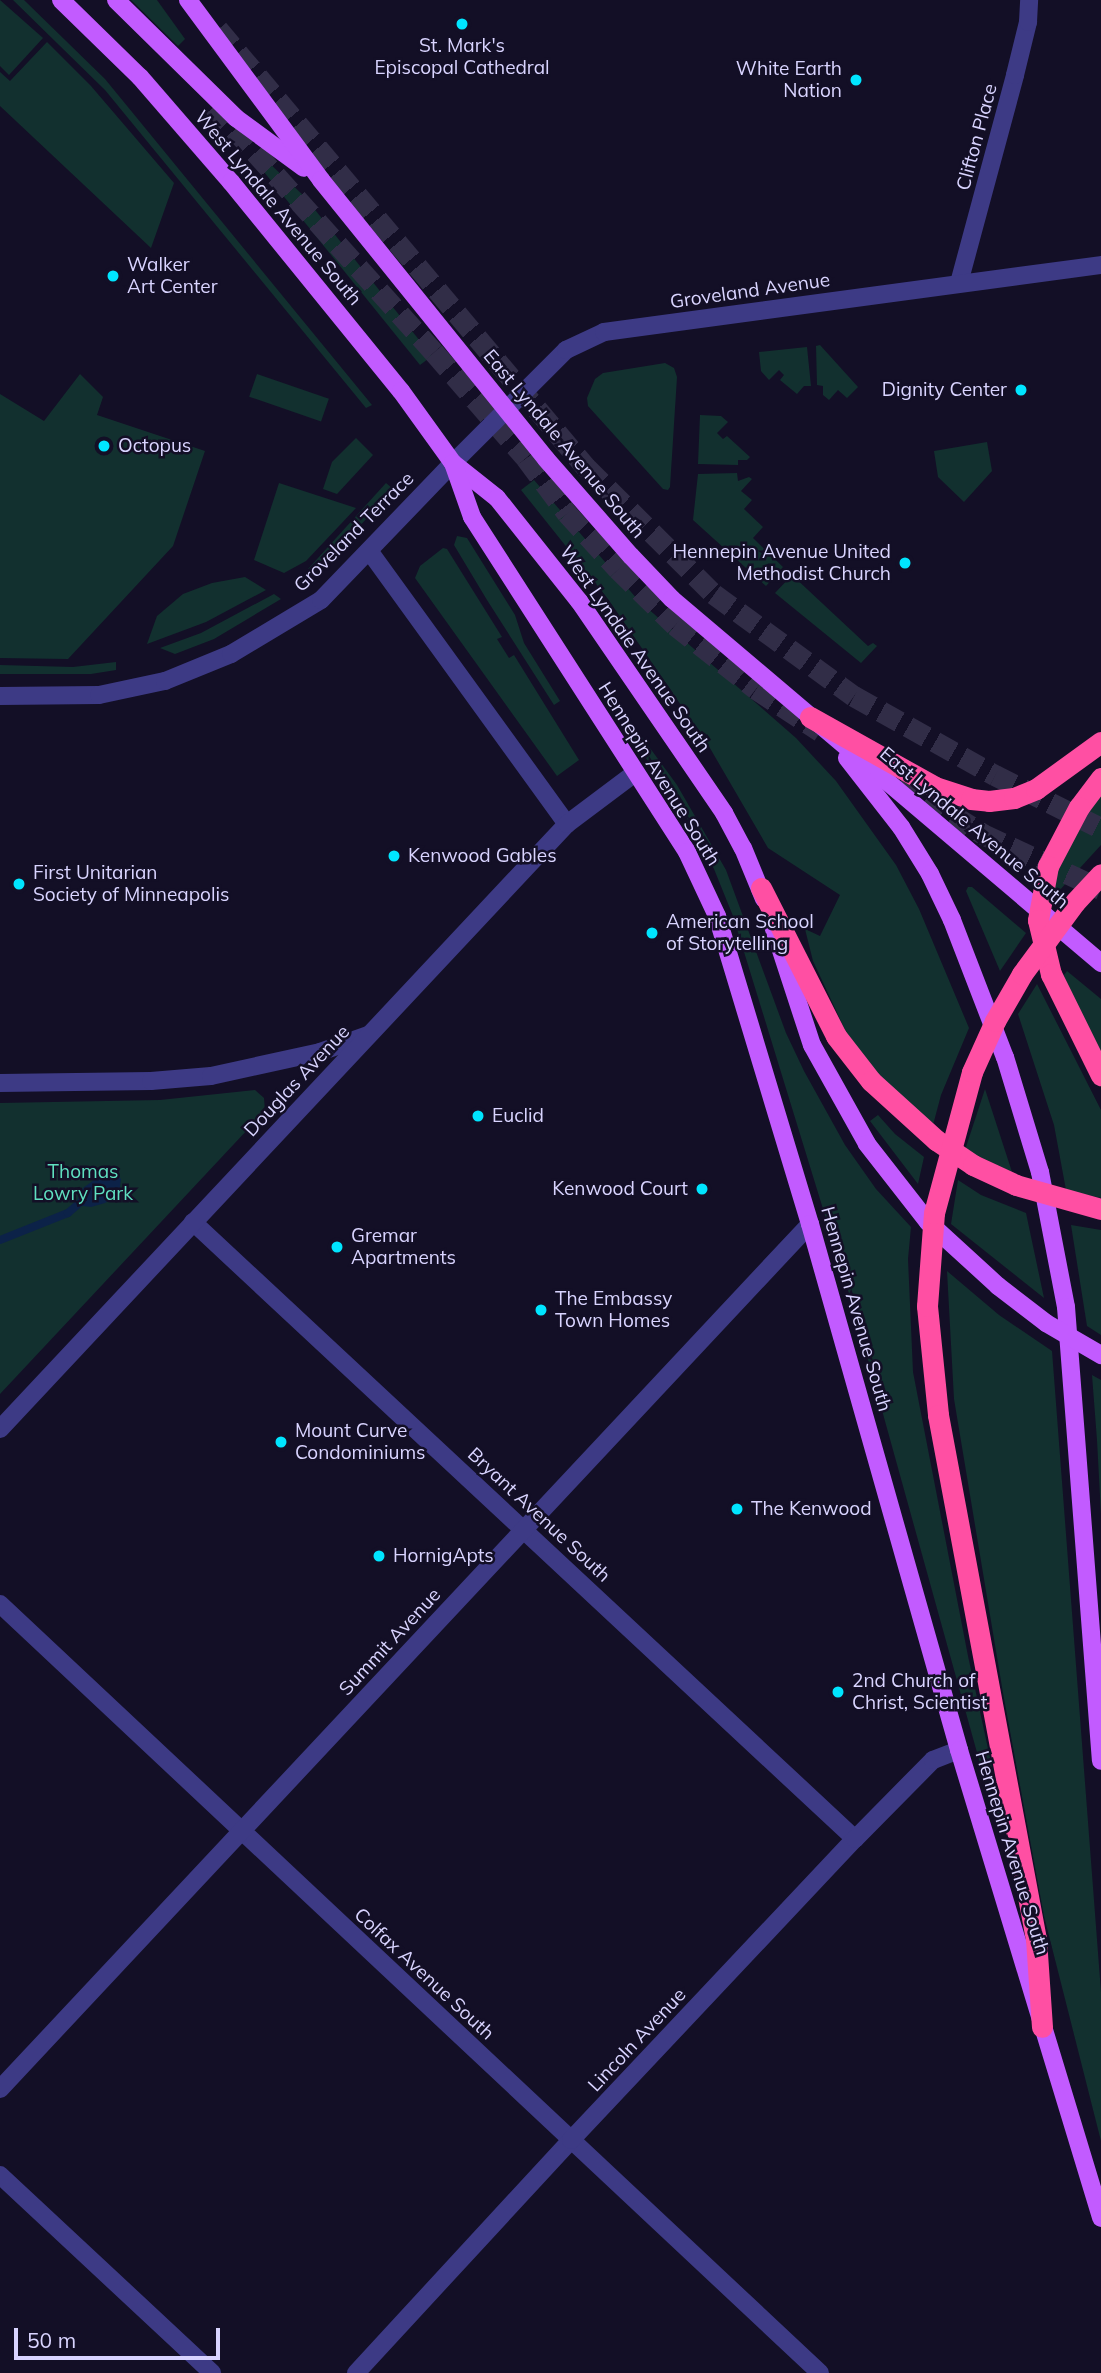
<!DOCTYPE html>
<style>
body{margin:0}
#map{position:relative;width:1101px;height:2373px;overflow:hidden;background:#130f26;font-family:Mulish,sans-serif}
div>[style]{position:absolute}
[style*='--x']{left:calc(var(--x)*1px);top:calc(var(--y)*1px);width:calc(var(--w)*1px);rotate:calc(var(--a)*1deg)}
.green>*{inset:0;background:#12302f;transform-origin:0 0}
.water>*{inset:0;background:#0c2248}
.stream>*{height:8px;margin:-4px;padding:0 4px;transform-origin:4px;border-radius:4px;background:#0c2248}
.motorway-tunnel>*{height:21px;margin-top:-10.5px;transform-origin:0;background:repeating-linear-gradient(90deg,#312d47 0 21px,transparent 0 31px)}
.minor>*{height:18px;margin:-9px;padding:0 9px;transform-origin:9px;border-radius:9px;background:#3d3a85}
.tertiary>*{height:18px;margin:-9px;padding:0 9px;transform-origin:9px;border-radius:9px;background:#3d3a85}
.primary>*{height:18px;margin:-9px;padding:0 9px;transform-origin:9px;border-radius:9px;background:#c25bff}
.motorway>*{height:21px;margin:-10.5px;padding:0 10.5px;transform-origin:10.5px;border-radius:10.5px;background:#ff4fa3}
.primary-bridge>*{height:18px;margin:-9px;padding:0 9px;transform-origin:9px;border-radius:9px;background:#c25bff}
.motorway-bridge>*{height:21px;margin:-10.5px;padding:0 10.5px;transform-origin:10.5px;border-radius:10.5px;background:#ff4fa3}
.dots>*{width:19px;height:19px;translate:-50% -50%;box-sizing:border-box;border:4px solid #130f26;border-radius:50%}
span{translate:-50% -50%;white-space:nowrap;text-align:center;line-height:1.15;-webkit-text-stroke:5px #130f26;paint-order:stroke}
.poi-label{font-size:19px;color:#d9d4ff}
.right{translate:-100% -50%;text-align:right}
.left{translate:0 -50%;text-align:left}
.street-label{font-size:19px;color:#d9d4ff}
.park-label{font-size:19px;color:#5fe0c0}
.scale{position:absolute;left:14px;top:2328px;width:206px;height:32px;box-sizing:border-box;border:4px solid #d9d4ff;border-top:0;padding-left:9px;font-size:21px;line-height:24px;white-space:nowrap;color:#d9d4ff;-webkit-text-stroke:5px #130f26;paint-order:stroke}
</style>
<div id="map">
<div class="green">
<i style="clip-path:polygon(0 0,43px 38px,9px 75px,0 66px)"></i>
<i style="clip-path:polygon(13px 0,24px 0,105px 79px,372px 405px,366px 408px,105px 90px)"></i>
<i style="clip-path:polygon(131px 0,157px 0,185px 39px,178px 46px)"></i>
<i style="clip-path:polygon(47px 42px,91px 86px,174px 183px,151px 248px,0 106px,0 72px,10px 81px)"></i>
<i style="clip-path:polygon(267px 161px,304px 196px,432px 356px,420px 365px,260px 167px)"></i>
<i style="clip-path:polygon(820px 345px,858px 387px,847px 398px,838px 390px,829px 400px,823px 395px,823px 386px,817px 385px,816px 346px)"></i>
<i style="clip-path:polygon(807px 347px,811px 386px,804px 386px,797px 394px,780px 380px,784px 375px,779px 370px,769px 380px,761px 371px,759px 352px)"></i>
<i style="clip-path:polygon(665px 363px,674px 368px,677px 377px,670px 487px,668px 490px,663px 489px,588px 406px,587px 398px,595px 379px,603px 373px)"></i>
<i style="clip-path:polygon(80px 374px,103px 397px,97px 415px,205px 451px,173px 546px,68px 659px,0 658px,0 394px,44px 421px)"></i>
<i style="left:257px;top:374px;width:76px;height:24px;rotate:19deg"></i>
<i style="clip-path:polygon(700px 415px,721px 416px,728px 422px,717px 433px,723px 439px,727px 436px,750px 457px,747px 460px,738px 460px,738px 465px,698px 464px)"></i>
<i style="clip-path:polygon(356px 438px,373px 455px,337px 494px,323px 489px,332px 462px)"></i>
<i style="clip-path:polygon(987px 442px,992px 471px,964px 502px,938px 477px,934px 451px)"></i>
<i style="clip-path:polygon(737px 473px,738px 481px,749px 477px,752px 479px,741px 491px,752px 500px,744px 509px,763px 527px,753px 538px,783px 567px,766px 586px,693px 520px,698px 474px)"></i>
<i style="clip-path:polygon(534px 480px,638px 600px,796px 738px,836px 781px,896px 865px,919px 909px,969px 1028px,941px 1095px,933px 1125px,887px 1087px,847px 1034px,813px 961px,805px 929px,820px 936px,840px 895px,768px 848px,707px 743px,608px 599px,521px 490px)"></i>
<i style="clip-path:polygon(279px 483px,356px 508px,306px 561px,284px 573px,254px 560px)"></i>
<i style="clip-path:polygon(386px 483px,392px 488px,380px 504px,333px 555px,318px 567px,308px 569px)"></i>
<i style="clip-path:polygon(457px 536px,467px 538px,515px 615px,524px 643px,560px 701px,554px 705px,487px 600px,454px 545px)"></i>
<i style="clip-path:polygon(443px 548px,447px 549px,502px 637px,497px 639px,509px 658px,514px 655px,579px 760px,557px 776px,415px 578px,420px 566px)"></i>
<i style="clip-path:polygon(792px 575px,868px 646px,873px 643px,877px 646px,861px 663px,775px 593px)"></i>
<i style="clip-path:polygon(245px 577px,266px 590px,206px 622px,147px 644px,157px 616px,183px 594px,212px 583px)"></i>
<i style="clip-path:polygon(274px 594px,281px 599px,214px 639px,175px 654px,160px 648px,201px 633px)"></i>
<i style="clip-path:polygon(116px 662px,116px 670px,91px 674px,0 674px,0 665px,73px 667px)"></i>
<i style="clip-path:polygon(631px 722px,677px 785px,726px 870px,786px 1033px,804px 1071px,845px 1145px,876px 1189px,911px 1227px,908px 1259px,913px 1372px,968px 1656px,1003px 1818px,996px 1821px,855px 1313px,733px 916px,714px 869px,690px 823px,625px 727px)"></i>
<i style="clip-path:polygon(1101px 795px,1101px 845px,1058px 892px,1052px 886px,1059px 867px,1086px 815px)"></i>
<i style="clip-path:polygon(968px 887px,972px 887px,1026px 933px,1000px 971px,966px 891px)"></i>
<i style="clip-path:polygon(1067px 971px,1101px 999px,1101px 1058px,1079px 1014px,1064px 975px)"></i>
<i style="clip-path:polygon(1037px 984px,1101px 1110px,1101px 1198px,1066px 1190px,1054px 1125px,1018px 1014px)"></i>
<i style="clip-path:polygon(985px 1089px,1012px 1172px,965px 1150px)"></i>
<i style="clip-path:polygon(255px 1090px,264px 1098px,265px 1111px,0 1394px,0 1103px,160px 1100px)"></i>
<i style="clip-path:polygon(878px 1115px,895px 1134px,924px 1157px,918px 1184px,870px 1121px)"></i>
<i style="clip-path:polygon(958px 1180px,981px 1195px,1026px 1213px,1044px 1298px,951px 1224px)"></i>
<i style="clip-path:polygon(1071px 1225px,1101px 1230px,1101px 1335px,1087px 1326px)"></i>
<i style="clip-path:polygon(947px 1271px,999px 1315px,1052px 1351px,1101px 1992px,1101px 2141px,1044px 1916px,1003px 1693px,954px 1399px)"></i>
<i style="clip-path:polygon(1092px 1375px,1101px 1380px,1101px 1515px,1097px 1440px)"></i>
</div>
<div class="water">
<i style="clip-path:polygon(101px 1175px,117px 1175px,121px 1179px,119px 1195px,105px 1203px,91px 1207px,83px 1206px,78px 1198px,83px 1188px)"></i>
</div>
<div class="stream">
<i style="--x:0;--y:1240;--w:73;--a:-21.7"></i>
<i style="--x:68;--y:1213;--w:18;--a:-41"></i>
</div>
<div class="motorway-tunnel">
<i style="--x:218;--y:29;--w:572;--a:49.96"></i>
<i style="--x:586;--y:467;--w:180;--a:44.8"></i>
<i style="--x:714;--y:594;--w:173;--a:36.1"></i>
<i style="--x:854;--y:696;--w:162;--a:29.3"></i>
<i style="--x:995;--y:775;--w:119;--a:26.6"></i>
<i style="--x:214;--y:106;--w:330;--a:48.2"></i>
<i style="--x:434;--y:352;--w:140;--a:49"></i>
<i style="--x:526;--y:458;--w:69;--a:53.3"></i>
<i style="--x:567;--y:513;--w:76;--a:47.7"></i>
<i style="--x:618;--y:569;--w:80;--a:44.5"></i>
<i style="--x:675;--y:625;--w:103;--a:38.3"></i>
<i style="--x:756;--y:689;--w:77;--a:33.3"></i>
<i style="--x:874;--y:765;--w:129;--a:32.3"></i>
<i style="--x:983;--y:834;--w:130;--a:25"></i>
</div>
<div class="minor">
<i style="--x:959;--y:283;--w:215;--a:-74.9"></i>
<i style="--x:1015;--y:75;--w:55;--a:-76.2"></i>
<i style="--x:1028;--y:22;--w:22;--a:-87"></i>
<i style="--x:370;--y:552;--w:336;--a:54.1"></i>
<i style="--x:0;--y:696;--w:99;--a:-0.6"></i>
<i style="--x:99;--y:695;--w:67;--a:-12"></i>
<i style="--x:165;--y:681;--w:71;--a:-22.2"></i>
<i style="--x:231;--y:654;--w:105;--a:-31"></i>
<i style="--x:321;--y:600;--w:190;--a:-46.1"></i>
<i style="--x:0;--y:1083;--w:151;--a:-0.8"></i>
<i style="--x:151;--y:1081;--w:60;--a:-4.8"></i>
<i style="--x:211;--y:1076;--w:112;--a:-12.4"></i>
<i style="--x:320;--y:1052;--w:51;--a:-19.5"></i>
<i style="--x:193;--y:1222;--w:905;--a:42.98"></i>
<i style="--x:0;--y:1604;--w:1124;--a:43.16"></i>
<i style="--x:0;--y:2089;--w:1185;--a:-46.88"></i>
<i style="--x:0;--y:2175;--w:290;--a:43"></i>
<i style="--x:356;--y:2373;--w:317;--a:-47.3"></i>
<i style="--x:571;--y:2140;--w:414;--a:-46.7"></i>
<i style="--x:855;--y:1839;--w:111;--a:-45.4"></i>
<i style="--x:933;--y:1760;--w:28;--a:-21"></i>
</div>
<div class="tertiary">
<i style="--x:453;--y:463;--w:160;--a:-45"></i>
<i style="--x:566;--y:350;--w:42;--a:-25.3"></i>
<i style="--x:604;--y:332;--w:501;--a:-7.68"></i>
<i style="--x:0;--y:1429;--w:829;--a:-46.86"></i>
<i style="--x:567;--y:824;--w:85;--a:-36.9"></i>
</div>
<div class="primary">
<i style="--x:61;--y:0;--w:110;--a:44.3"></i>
<i style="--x:140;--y:77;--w:139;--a:49.1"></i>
<i style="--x:231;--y:182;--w:269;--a:50.9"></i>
<i style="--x:401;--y:391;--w:89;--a:54.2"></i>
<i style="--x:453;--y:463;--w:56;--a:38.5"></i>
<i style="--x:497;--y:498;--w:132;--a:51.5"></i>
<i style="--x:579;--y:601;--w:257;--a:55.6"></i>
<i style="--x:724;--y:813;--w:40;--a:62"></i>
<i style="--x:743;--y:848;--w:55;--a:67.6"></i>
<i style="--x:116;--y:0;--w:168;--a:44.5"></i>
<i style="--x:236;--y:118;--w:84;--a:36.3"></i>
<i style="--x:188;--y:0;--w:224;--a:53.5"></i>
<i style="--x:321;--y:180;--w:358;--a:51.1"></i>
<i style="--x:546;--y:459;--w:129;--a:48.8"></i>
<i style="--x:631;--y:556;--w:59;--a:46.4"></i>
<i style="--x:672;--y:599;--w:563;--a:40.31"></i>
<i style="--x:453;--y:463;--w:57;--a:70.6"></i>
<i style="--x:472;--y:517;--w:398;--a:57.3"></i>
<i style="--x:687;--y:852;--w:71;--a:64.9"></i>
<i style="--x:717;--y:916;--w:322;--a:73.2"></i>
<i style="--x:810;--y:1224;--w:547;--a:74.18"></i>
<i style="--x:959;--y:1750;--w:489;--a:73.1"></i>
<i style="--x:847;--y:758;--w:88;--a:52"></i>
<i style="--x:901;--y:827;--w:55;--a:58.3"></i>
<i style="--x:930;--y:874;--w:51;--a:64.4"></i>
<i style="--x:952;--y:920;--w:147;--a:68.9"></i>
<i style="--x:1005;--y:1057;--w:120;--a:73.1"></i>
<i style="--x:1040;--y:1172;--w:137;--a:79.1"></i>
<i style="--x:1066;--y:1307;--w:455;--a:85.6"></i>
<i style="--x:773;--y:926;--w:125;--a:71.9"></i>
<i style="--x:812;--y:1045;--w:113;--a:60.9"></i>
<i style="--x:867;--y:1144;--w:99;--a:52"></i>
<i style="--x:928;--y:1222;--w:95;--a:42.4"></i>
</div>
<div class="motorway">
<i style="--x:810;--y:717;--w:143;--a:29.2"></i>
<i style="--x:935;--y:787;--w:38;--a:18"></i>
<i style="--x:971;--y:799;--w:18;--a:6"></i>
<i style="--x:989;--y:801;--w:25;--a:-7"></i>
<i style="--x:1014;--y:798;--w:24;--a:-22"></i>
<i style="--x:1036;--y:789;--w:80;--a:-35.9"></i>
<i style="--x:1101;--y:778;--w:36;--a:127"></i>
<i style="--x:1079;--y:807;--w:67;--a:117.7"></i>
<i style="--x:1048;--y:866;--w:55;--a:100.5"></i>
<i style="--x:1038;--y:920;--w:56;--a:76.5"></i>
<i style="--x:1051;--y:974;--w:113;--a:63.7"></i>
<i style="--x:761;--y:888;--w:166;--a:63.1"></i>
<i style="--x:836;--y:1036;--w:57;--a:52.1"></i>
<i style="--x:871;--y:1081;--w:88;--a:42.2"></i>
<i style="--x:936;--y:1140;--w:45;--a:34"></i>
<i style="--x:973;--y:1165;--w:47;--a:24.9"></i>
<i style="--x:927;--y:1306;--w:110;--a:84.2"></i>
<i style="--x:938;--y:1415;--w:533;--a:79.41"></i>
<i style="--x:1036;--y:1939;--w:88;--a:86.1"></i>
</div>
<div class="primary-bridge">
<i style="--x:998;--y:1286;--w:61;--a:37.6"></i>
<i style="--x:1046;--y:1323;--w:64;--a:30.2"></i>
</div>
<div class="motorway-bridge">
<i style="--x:1016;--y:1185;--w:88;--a:15.8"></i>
<i style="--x:927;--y:1306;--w:93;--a:-85.7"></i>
<i style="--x:934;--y:1213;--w:146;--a:-74.9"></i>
<i style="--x:972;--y:1072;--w:56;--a:-65.7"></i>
<i style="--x:995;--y:1021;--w:54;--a:-60.1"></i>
<i style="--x:1022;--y:974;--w:89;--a:-53.6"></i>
<i style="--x:1075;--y:902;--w:38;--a:-47"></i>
</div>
<div class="dots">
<i style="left:462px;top:24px;background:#00e5ff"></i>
<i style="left:856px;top:80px;background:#00e5ff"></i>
<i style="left:113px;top:276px;background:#00e5ff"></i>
<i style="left:1021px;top:390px;background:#00e5ff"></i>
<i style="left:104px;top:446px;background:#00e5ff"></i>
<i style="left:905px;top:563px;background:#00e5ff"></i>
<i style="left:394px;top:856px;background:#00e5ff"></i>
<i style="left:19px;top:884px;background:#00e5ff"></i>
<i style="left:652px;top:933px;background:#00e5ff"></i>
<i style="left:478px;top:1116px;background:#00e5ff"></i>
<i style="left:702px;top:1189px;background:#00e5ff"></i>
<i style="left:337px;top:1247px;background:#00e5ff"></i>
<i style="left:541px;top:1310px;background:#00e5ff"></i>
<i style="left:281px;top:1442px;background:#00e5ff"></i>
<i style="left:737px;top:1509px;background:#00e5ff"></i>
<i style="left:379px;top:1556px;background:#00e5ff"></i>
<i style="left:838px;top:1692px;background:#00e5ff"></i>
</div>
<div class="poi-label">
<span style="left:462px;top:57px">St. Mark's<br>Episcopal Cathedral</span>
<span class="right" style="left:842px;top:80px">White Earth<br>Nation</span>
<span class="left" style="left:127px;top:276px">Walker<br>Art Center</span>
<span class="right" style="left:1007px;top:390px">Dignity Center</span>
<span class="left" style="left:118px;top:446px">Octopus</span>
<span class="right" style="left:891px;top:563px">Hennepin Avenue United<br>Methodist Church</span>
<span class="left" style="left:408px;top:856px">Kenwood Gables</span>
<span class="left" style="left:33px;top:884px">First Unitarian<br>Society of Minneapolis</span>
<span class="left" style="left:666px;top:933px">American School<br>of Storytelling</span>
<span class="left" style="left:492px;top:1116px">Euclid</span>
<span class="right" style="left:688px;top:1189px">Kenwood Court</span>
<span class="left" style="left:351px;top:1247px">Gremar<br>Apartments</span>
<span class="left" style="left:555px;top:1310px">The Embassy<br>Town Homes</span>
<span class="left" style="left:295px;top:1442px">Mount Curve<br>Condominiums</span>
<span class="left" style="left:751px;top:1509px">The Kenwood</span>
<span class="left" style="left:393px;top:1556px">HornigApts</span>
<span class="left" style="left:852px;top:1692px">2nd Church of<br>Christ, Scientist</span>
</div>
<div class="street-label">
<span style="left:977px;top:137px;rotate:-75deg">Clifton Place</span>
<span style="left:278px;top:208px;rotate:50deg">West Lyndale Avenue South</span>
<span style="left:750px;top:291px;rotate:-8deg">Groveland Avenue</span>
<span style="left:564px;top:444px;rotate:50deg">East Lyndale Avenue South</span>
<span style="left:354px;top:532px;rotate:-45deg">Groveland Terrace</span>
<span style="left:635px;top:649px;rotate:55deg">West Lyndale Avenue South</span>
<span style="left:659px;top:774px;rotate:58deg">Hennepin Avenue South</span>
<span style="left:974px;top:828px;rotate:40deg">East Lyndale Avenue South</span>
<span style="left:297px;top:1081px;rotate:-47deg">Douglas Avenue</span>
<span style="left:856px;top:1309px;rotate:74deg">Hennepin Avenue South</span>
<span style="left:539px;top:1515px;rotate:43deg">Bryant Avenue South</span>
<span style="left:390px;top:1642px;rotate:-47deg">Summit Avenue</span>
<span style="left:1012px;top:1853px;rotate:73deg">Hennepin Avenue South</span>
<span style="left:424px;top:1974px;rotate:43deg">Colfax Avenue South</span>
<span style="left:637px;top:2040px;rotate:-47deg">Lincoln Avenue</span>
</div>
<div class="park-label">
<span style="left:83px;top:1183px">Thomas<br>Lowry Park</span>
</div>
<div class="scale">50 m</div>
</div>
